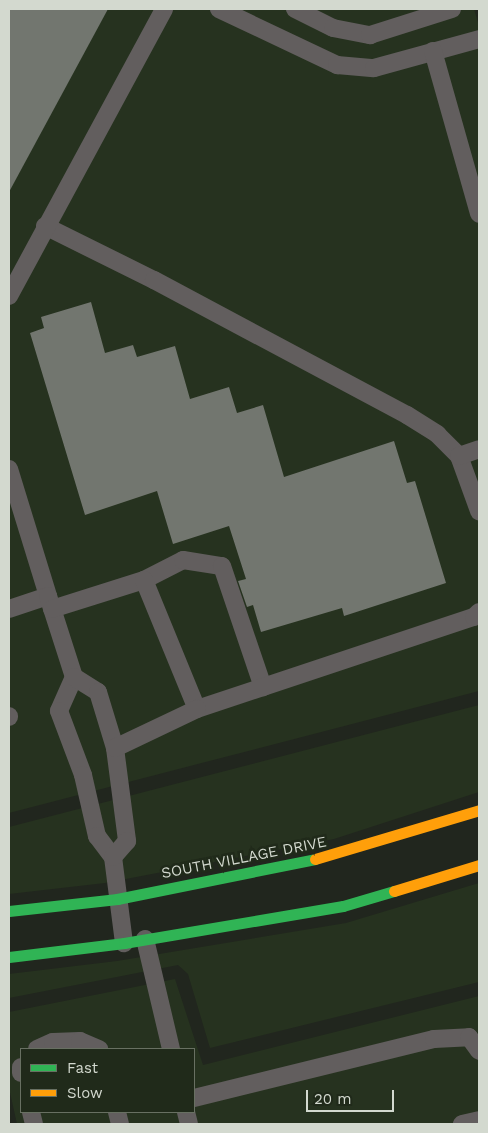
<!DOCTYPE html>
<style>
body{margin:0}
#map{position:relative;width:488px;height:1133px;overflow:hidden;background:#21261e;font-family:"Work Sans",sans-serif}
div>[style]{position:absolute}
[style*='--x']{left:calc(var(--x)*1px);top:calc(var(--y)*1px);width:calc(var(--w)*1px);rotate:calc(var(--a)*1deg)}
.built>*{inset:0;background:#26321f}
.building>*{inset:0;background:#72766f}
.lane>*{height:18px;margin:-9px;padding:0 9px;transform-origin:9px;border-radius:9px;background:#625e5e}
.fast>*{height:11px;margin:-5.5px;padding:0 5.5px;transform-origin:5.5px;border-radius:5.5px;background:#30b455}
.slow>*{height:11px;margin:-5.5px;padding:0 5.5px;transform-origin:5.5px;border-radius:5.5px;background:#ff9f0a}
span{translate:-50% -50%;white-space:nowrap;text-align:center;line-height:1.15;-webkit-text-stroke:5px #202a1a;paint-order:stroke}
.street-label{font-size:15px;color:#d3d9cf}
.frame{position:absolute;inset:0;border:10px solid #d3d9cf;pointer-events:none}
.legend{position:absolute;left:20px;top:1048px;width:175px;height:65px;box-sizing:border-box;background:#202a1a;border:1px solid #687062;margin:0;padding:6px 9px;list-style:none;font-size:15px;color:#d3d9cf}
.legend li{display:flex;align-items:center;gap:10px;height:25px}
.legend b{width:25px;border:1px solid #687062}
.scale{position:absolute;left:306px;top:1090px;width:88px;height:22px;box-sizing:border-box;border:2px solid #d3d9cf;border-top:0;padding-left:6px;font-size:15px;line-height:18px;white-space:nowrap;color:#d3d9cf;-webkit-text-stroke:4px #202a1a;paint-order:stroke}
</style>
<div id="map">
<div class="built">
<i style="clip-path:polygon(9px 9px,474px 9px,479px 26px,479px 691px,9px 813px)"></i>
<i style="clip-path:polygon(479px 705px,479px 792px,334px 839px,105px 883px,9px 894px,9px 827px)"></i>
<i style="clip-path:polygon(479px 883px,479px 982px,210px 1048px,188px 974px,178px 965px,9px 998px,9px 974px,117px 961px,346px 923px)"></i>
<i style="clip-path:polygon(evenodd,175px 979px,203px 1065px,479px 996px,479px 1124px,17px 1124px,9px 1088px,9px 1012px,175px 979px,21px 1049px,194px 1049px,194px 1112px,21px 1112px,21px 1049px)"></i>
</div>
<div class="building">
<i style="clip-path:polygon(9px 9px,108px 9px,9px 192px)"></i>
<i style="clip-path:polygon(91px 302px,105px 353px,133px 345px,137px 357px,175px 346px,190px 399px,229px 387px,237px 413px,263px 405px,284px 477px,394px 441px,407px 483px,415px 481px,446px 583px,344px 616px,342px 608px,261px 632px,253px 605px,247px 607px,238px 581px,246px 579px,229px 526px,173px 544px,157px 491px,85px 515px,30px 333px,44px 328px,41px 317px)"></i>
</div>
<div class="lane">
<i style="--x:219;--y:9;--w:131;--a:25.4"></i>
<i style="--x:337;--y:65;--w:37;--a:5"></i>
<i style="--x:374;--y:68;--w:109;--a:-15.4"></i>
<i style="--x:295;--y:9;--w:42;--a:26.6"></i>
<i style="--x:333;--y:28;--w:38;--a:11"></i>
<i style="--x:370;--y:35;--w:86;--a:-17.6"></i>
<i style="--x:433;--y:51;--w:169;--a:74.2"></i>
<i style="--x:45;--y:226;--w:122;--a:26.4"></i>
<i style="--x:154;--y:280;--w:287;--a:28.1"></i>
<i style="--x:407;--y:415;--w:36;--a:32"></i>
<i style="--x:437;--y:434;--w:31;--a:45"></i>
<i style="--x:459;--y:456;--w:59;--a:70"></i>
<i style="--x:9;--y:296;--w:326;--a:-61.6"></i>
<i style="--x:459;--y:456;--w:21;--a:-19"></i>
<i style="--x:9;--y:469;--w:133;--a:72.9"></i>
<i style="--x:144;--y:580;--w:44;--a:-27.1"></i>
<i style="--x:183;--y:560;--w:39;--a:9"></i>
<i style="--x:222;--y:566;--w:128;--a:71.3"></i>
<i style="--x:9;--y:609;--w:41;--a:-18.4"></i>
<i style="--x:48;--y:596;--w:85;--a:72.2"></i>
<i style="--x:74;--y:677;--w:37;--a:114"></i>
<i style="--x:59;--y:711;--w:68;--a:69.4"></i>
<i style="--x:83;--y:775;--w:63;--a:77.1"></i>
<i style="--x:97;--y:836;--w:26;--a:53"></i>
<i style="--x:113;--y:857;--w:87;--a:82.7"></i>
<i style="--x:52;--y:609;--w:96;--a:-17.5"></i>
<i style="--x:144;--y:580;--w:139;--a:67.7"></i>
<i style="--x:197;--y:709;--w:292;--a:-18.4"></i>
<i style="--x:474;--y:617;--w:7;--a:-45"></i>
<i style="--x:74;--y:677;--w:28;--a:32"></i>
<i style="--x:98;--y:692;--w:59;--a:73.1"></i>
<i style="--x:115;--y:748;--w:94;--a:82.6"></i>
<i style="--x:127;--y:841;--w:21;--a:131"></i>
<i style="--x:9;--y:716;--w:1;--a:90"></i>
<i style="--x:115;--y:748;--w:91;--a:-25.4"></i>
<i style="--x:145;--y:939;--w:113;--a:76.7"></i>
<i style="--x:37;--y:1049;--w:17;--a:-24"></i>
<i style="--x:53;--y:1042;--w:27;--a:-2"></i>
<i style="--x:80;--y:1041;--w:21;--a:23"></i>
<i style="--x:21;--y:1067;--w:6;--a:90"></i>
<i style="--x:194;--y:1098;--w:247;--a:-13.8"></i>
<i style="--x:434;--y:1039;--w:35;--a:-3"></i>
<i style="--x:469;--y:1037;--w:17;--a:54"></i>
<i style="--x:31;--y:1112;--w:12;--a:76"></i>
<i style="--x:117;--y:1112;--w:12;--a:76"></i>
<i style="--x:186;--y:1112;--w:12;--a:76"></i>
<i style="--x:462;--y:1124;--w:17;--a:-13"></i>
</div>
<div class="fast">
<i style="--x:9;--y:911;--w:109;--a:-6.3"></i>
<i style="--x:117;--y:899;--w:202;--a:-11.4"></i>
<i style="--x:9;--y:957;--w:116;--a:-6.9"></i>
<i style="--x:124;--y:943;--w:222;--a:-9.6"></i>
<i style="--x:343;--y:906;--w:53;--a:-16.4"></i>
</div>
<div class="slow">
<i style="--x:315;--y:859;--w:171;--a:-16.6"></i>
<i style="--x:394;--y:891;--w:89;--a:-17"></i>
</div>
<div class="street-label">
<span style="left:244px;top:858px;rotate:-11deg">SOUTH VILLAGE DRIVE</span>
</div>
<div class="frame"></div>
<ul class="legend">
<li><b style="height:6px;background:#30b455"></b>Fast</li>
<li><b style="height:6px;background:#ff9f0a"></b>Slow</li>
</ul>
<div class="scale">20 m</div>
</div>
